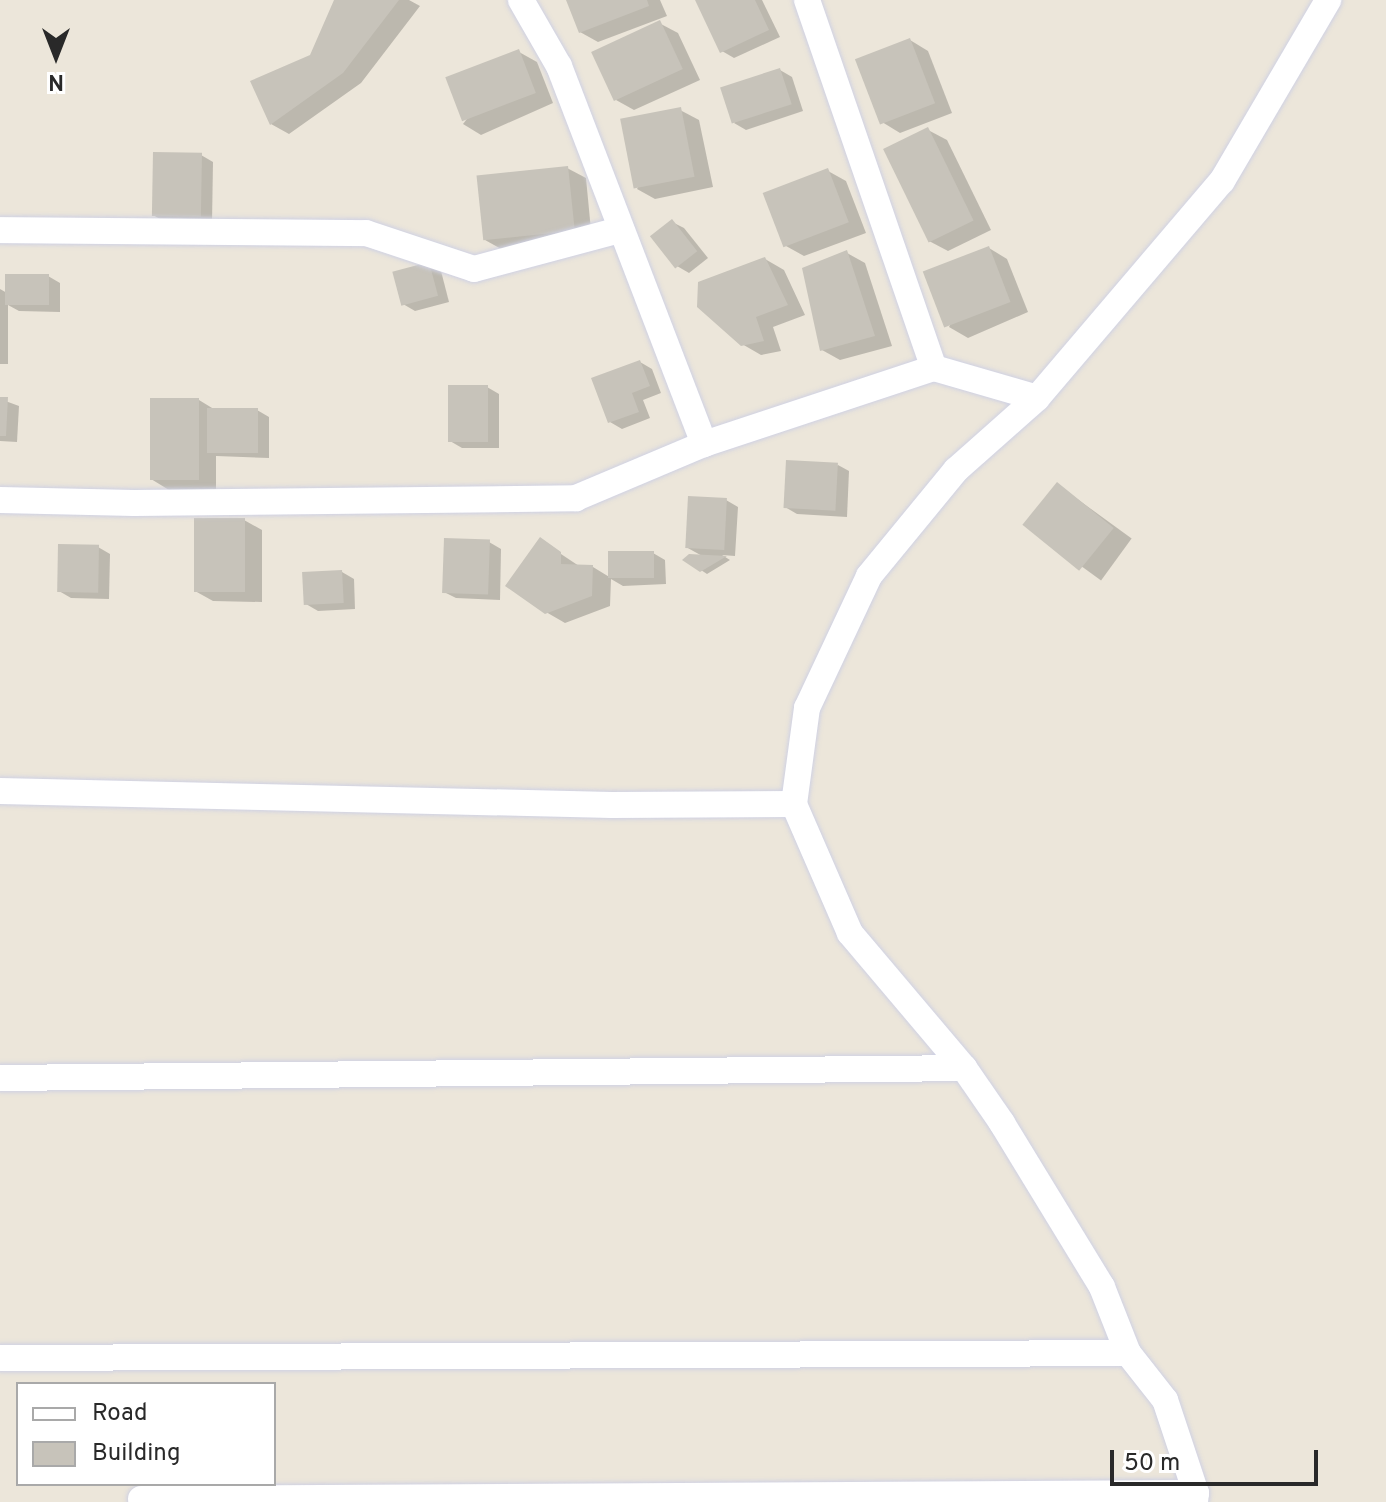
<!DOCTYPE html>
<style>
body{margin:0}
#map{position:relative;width:1386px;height:1502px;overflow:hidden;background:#ece6da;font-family:Overpass,sans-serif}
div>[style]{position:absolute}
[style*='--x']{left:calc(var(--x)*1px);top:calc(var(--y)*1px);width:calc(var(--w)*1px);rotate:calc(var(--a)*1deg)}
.shadow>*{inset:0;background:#0003;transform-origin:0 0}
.building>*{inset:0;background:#c7c3ba;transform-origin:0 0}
.roads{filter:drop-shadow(0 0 2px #cfd1e3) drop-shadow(0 0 2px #cfd1e3)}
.street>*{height:26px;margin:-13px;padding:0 13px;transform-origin:13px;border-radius:13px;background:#fff}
span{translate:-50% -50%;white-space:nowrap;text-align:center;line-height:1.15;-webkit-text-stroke:6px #fff;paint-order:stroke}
.legend{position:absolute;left:16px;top:1382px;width:260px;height:104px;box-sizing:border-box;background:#fff;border:2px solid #a9a9a9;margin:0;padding:10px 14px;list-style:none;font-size:24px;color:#292929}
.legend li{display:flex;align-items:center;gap:16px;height:40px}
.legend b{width:40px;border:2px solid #a9a9a9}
.north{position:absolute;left:16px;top:16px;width:80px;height:80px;-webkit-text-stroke:6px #fff;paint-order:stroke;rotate:180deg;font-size:22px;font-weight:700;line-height:32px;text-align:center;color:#292929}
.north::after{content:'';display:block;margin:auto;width:28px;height:36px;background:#292929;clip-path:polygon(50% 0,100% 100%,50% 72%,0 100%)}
.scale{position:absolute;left:1110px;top:1450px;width:208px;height:36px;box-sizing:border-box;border:4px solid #292929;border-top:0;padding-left:10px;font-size:24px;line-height:28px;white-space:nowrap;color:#292929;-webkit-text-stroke:6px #fff;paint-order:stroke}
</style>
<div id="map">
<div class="shadow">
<i style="clip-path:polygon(336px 0,409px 0,420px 6px,361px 83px,289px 134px,271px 124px,311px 57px)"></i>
<i style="clip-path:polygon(568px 0,660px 0,667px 16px,598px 42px,580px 32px)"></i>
<i style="clip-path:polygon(698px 0,762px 0,780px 37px,734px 58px,722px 51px)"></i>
<i style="clip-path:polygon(659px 23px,678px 33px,700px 80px,634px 110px,616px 100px)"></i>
<i style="clip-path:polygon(910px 40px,928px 51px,952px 113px,900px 133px,882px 122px)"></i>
<i style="clip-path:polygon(519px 52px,537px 62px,553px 103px,481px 135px,463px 124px)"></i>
<i style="clip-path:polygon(780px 70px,792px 77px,803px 111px,746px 130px,734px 123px)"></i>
<i style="clip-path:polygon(680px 110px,699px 120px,713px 187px,655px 199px,637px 189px)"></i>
<i style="clip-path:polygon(928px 130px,947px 140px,991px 230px,948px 251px,929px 241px)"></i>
<i style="clip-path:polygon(201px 155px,213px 162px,212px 223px,165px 222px,153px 215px)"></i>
<i style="clip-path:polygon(567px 168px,586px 178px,592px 241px,503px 250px,485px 240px)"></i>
<i style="clip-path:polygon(828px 171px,846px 181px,866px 233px,804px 256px,786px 246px)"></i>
<i style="clip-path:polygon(672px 222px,684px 228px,708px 258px,689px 273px,677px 266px)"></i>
<i style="clip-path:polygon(989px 248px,1007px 259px,1028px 312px,968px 338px,949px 327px)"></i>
<i style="clip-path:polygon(847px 253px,865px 263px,892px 346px,840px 360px,822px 350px)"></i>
<i style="clip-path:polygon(765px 259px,784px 270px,805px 315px,773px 327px,781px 351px,761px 355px,742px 344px)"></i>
<i style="clip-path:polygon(429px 265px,441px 271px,449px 302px,415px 311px,403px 304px)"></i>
<i style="clip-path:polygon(48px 276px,60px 283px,60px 312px,19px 311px,8px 305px,8px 364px,0 364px,0 289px,7px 293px)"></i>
<i style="clip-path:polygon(640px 362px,652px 369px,661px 393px,643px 400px,650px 418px,622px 429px,610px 422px)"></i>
<i style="clip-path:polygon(487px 387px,499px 394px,499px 448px,462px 448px,450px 441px)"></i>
<i style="clip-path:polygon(0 399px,19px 406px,17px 442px,0 441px)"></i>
<i style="clip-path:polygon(199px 400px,217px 411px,257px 410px,269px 417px,269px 458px,216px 456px,216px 490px,169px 490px,151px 479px)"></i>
<i style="clip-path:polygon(838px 465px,849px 471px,847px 517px,797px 514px,785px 507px)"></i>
<i style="left:1058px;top:485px;width:91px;height:52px;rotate:36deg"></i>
<i style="clip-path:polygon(726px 500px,738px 507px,735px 556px,722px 555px,730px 560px,707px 574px,686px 560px,704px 557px,686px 547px)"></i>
<i style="clip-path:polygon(244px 520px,262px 530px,262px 602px,213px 601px,195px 591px)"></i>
<i style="clip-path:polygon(540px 540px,579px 566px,593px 567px,611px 578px,653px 553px,665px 560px,666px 584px,623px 586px,611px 579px,610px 606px,565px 623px,546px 612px)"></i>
<i style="clip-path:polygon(489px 542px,501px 549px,500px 600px,456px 598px,444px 592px)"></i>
<i style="clip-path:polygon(98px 547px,110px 554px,109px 599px,71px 598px,59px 591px)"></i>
<i style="clip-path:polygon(342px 572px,354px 579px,355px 609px,318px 611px,306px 604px)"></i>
</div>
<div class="building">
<i style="clip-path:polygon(334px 0,399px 0,343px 73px,270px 125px,250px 81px,310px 55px)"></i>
<i style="clip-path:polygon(566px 0,647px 0,649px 6px,579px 33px)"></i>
<i style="clip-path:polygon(695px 0,755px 0,769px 30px,720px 53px)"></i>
<i style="left:660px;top:20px;width:54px;height:76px;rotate:65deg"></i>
<i style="left:910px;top:38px;width:70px;height:59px;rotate:69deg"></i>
<i style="left:519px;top:49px;width:47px;height:79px;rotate:69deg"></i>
<i style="left:780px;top:68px;width:38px;height:63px;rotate:72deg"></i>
<i style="left:681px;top:107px;width:71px;height:62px;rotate:79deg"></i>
<i style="left:928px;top:127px;width:104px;height:50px;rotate:64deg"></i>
<i style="left:153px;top:152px;width:49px;height:64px;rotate:1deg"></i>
<i style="left:568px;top:166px;width:65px;height:92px;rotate:84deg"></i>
<i style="left:828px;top:168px;width:58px;height:70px;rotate:69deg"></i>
<i style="left:672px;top:219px;width:41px;height:28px;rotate:52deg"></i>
<i style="left:989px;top:246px;width:60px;height:71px;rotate:69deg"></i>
<i style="clip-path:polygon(847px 250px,875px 336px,820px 351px,802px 268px)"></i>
<i style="clip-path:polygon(765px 257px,788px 305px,756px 317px,764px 341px,741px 346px,697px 307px,698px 282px)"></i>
<i style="left:429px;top:262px;width:35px;height:38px;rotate:75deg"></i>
<i style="left:5px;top:274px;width:44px;height:31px"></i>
<i style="clip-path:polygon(640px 360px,650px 386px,632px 393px,639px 412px,608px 423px,591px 378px)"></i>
<i style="left:448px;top:385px;width:40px;height:57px"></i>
<i style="clip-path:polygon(0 397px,8px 397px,6px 436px,0 436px)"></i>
<i style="left:150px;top:398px;width:49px;height:82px"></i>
<i style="left:258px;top:408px;width:45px;height:51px;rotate:90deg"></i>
<i style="left:786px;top:460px;width:52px;height:48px;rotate:3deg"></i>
<i style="left:1057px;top:482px;width:73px;height:55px;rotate:39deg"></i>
<i style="left:688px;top:496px;width:39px;height:52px;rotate:3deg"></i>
<i style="left:194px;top:518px;width:51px;height:74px"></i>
<i style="clip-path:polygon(540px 537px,561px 552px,561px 564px,593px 565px,592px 596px,545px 614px,505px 586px)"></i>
<i style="left:444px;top:538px;width:46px;height:55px;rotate:2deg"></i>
<i style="left:58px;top:544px;width:41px;height:48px;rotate:1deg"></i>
<i style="left:654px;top:551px;width:27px;height:46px;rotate:90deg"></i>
<i style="clip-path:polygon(689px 554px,727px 556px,700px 572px,682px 560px)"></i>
<i style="left:342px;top:570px;width:33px;height:40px;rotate:87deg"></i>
</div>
<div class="roads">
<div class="street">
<i style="--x:521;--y:0;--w:76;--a:60.1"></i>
<i style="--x:559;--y:66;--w:405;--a:69"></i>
<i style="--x:807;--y:0;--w:389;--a:71"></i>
<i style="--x:0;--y:230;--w:366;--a:0.5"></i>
<i style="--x:366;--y:233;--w:114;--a:18.4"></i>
<i style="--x:474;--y:269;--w:151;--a:-15"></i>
<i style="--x:0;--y:500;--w:134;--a:1.3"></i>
<i style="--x:134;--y:503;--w:442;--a:-0.6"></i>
<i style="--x:576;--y:498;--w:139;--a:-22.9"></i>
<i style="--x:704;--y:444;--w:242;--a:-18.3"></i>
<i style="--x:934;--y:368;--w:107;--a:16.2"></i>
<i style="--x:0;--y:791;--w:612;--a:1.31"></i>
<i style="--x:612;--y:805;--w:182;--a:-0.3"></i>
<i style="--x:0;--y:1078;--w:964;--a:-0.59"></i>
<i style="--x:0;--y:1358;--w:1128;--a:-0.25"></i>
<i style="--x:141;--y:1499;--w:1055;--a:-0.33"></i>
<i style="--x:1195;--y:1502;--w:9;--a:-84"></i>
<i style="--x:1196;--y:1493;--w:98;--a:-108.4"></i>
<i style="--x:1165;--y:1400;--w:60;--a:-128.2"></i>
<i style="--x:1128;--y:1353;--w:71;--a:-111.5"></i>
<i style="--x:1102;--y:1287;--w:192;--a:-121.4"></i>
<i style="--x:1002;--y:1123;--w:67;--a:-124.6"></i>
<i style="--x:964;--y:1068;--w:177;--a:-130.2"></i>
<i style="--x:850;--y:933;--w:141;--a:-113.5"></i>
<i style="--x:794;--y:804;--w:97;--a:-82.3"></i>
<i style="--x:807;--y:708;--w:146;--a:-64.8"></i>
<i style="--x:869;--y:576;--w:137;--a:-50.6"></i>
<i style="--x:956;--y:470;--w:108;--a:-41.6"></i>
<i style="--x:1037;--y:398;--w:285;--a:-49.6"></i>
<i style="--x:1222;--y:181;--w:210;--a:-59.6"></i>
</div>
</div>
<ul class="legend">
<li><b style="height:10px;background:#fff"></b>Road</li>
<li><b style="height:22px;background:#c7c3ba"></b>Building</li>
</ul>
<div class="north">N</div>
<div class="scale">50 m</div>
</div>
